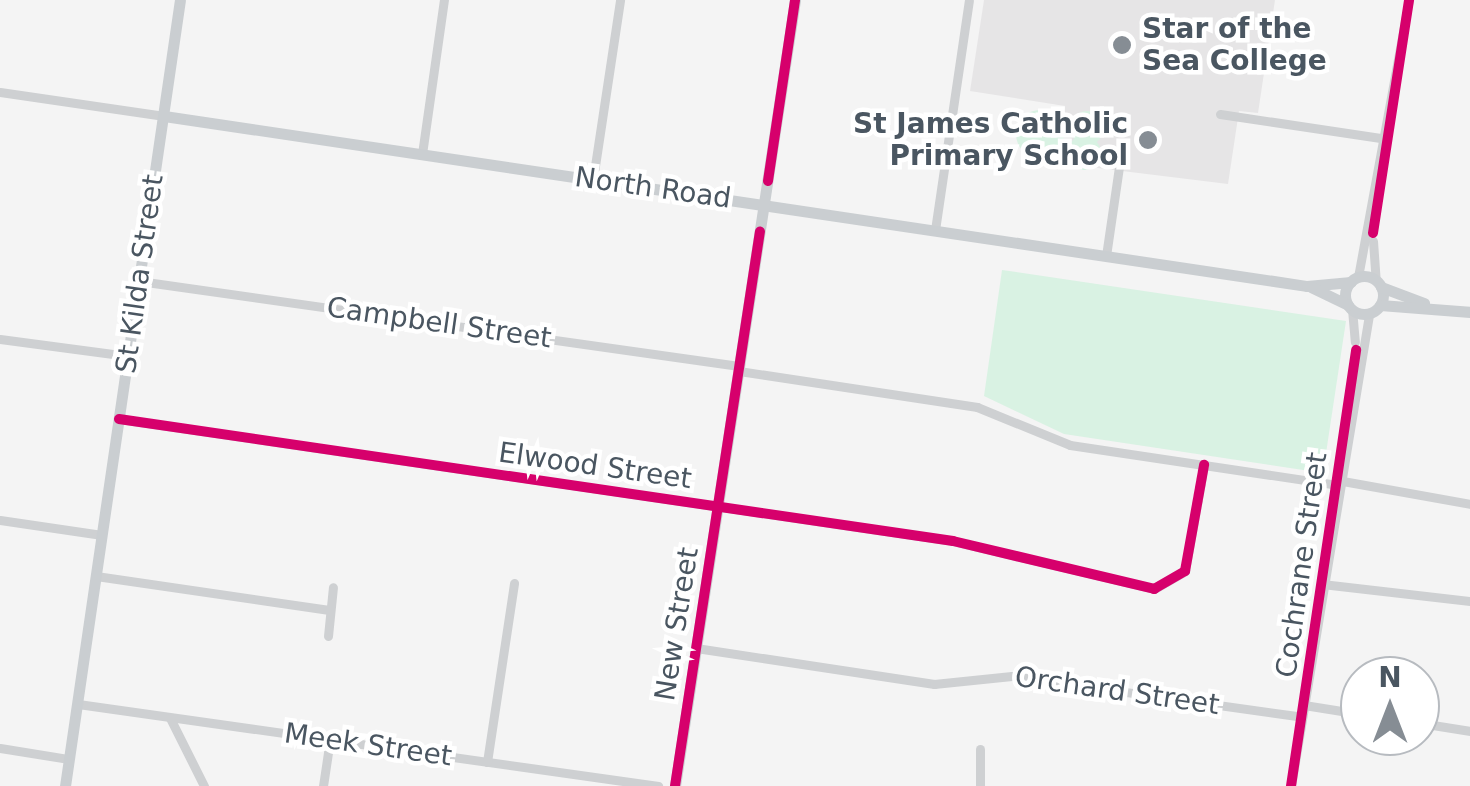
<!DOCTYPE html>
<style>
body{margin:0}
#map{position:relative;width:1470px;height:786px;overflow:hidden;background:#f4f4f4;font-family:"DejaVu Sans",sans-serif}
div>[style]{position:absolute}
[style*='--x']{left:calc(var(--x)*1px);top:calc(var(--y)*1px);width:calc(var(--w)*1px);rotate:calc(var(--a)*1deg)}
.education>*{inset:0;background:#e6e5e6}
.green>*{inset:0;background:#d9f2e3}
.round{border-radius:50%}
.minor>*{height:9px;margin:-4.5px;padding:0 4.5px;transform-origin:4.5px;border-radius:4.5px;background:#ced0d2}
.major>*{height:11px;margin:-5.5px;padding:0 5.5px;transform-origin:5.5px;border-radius:5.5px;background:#caced1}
.major>.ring{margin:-5.5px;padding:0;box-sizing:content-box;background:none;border:11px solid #caced1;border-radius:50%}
.cycleway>*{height:10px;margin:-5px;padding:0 5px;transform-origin:5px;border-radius:5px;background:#d6006c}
.dots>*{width:28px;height:28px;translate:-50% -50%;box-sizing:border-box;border:5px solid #fff;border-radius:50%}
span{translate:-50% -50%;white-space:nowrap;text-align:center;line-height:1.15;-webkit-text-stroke:9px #fff;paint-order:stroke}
.poi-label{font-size:28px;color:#4a5661;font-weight:700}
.left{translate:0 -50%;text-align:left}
.right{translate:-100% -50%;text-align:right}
.street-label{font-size:28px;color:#4a5661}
.north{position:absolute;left:1340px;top:656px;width:100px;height:100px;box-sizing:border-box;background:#fff;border:2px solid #b7bbc0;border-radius:50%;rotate:0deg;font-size:28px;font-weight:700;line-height:40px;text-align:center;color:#4a5661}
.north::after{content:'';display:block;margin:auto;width:35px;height:45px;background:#868d94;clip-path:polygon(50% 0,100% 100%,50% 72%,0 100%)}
</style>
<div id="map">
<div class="education">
<i style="clip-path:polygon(984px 0,1275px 0,1258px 113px,1239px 111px,1228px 184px,1057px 163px,1065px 106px,970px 91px)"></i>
</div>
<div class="green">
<i class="round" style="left:1016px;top:110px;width:48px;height:48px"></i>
<i class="round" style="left:1070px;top:111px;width:34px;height:34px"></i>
<i class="round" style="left:1067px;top:136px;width:34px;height:34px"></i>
<i style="clip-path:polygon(1002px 270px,1346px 321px,1323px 473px,1064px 434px,984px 396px)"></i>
</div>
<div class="minor">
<i style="--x:0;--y:92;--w:166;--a:8.3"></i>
<i style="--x:1220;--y:114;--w:169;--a:8.5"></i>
<i style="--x:422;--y:154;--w:156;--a:-81.9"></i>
<i style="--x:593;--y:179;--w:181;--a:-81.4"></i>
<i style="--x:935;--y:230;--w:232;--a:-81.6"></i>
<i style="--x:1373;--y:241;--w:39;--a:86"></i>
<i style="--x:1106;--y:256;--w:90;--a:-81.7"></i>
<i style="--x:1358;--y:277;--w:282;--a:-79.6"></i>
<i style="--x:139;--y:281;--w:606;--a:8.06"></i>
<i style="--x:1352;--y:309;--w:33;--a:85"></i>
<i style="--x:0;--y:339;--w:129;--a:7.6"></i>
<i style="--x:739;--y:371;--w:241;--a:8.6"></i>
<i style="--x:977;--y:407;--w:100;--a:22.2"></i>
<i style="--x:1070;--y:445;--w:270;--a:8.5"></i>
<i style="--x:119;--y:419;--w:843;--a:8.32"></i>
<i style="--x:953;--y:541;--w:207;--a:13.4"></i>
<i style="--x:1154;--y:589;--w:36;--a:-30"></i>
<i style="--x:1185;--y:571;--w:108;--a:-79.8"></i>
<i style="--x:1337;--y:480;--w:135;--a:10.2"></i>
<i style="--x:0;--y:520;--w:103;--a:8.4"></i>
<i style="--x:96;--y:576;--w:234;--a:8.3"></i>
<i style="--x:1322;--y:584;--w:149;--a:6.6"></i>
<i style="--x:328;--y:636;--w:49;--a:-84.2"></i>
<i style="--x:696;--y:648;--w:241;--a:8.6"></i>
<i style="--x:934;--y:684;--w:78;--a:-5.9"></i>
<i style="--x:1012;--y:676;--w:293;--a:8"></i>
<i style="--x:78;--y:704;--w:586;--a:8.05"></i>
<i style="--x:1304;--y:705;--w:57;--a:9.1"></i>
<i style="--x:170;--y:718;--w:76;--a:63.4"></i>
<i style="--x:1420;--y:723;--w:51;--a:9.1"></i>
<i style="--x:0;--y:748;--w:70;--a:9.1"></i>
<i style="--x:980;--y:749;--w:37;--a:90"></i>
<i style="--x:487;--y:762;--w:181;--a:-81.4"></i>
<i style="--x:323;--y:786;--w:48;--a:-81.5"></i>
<i style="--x:1291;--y:786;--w:479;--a:-80.6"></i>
</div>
<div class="major">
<i style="--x:164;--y:116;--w:1156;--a:8.46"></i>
<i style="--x:1307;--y:286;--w:44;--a:-5.2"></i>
<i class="ring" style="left:1345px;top:276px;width:27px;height:27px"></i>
<i style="--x:1311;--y:287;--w:41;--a:25.9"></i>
<i style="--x:1381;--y:287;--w:46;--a:20.4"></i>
<i style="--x:1380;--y:305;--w:90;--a:4.4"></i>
<i style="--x:65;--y:786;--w:794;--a:-81.68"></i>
<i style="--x:675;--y:786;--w:795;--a:-81.32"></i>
</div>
<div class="cycleway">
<i style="--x:768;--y:181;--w:183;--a:-81.5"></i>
<i style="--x:1373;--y:233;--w:236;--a:-81.2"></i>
<i style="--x:119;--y:419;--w:843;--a:8.32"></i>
<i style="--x:953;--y:541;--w:207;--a:13.4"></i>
<i style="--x:1154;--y:589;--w:36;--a:-30"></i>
<i style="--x:1185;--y:571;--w:108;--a:-79.8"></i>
<i style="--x:675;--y:786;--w:561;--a:-81.29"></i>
<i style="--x:1291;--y:786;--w:441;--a:-81.5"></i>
</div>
<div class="dots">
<i style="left:1122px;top:45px;background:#868d94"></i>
<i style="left:1148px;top:140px;background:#868d94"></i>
</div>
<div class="poi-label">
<span class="left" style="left:1142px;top:45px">Star of the<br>Sea College</span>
<span class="right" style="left:1128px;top:140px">St James Catholic<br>Primary School</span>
</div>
<div class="street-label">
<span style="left:653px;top:188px;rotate:8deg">North Road</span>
<span style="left:140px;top:274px;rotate:-82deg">St Kilda Street</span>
<span style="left:439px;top:323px;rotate:8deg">Campbell Street</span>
<span style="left:595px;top:466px;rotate:8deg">Elwood Street</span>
<span style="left:1302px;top:565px;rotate:-82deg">Cochrane Street</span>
<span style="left:677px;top:624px;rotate:-81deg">New Street</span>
<span style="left:1117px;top:691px;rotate:8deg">Orchard Street</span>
<span style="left:368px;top:745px;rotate:8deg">Meek Street</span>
</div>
<div class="north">N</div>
</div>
